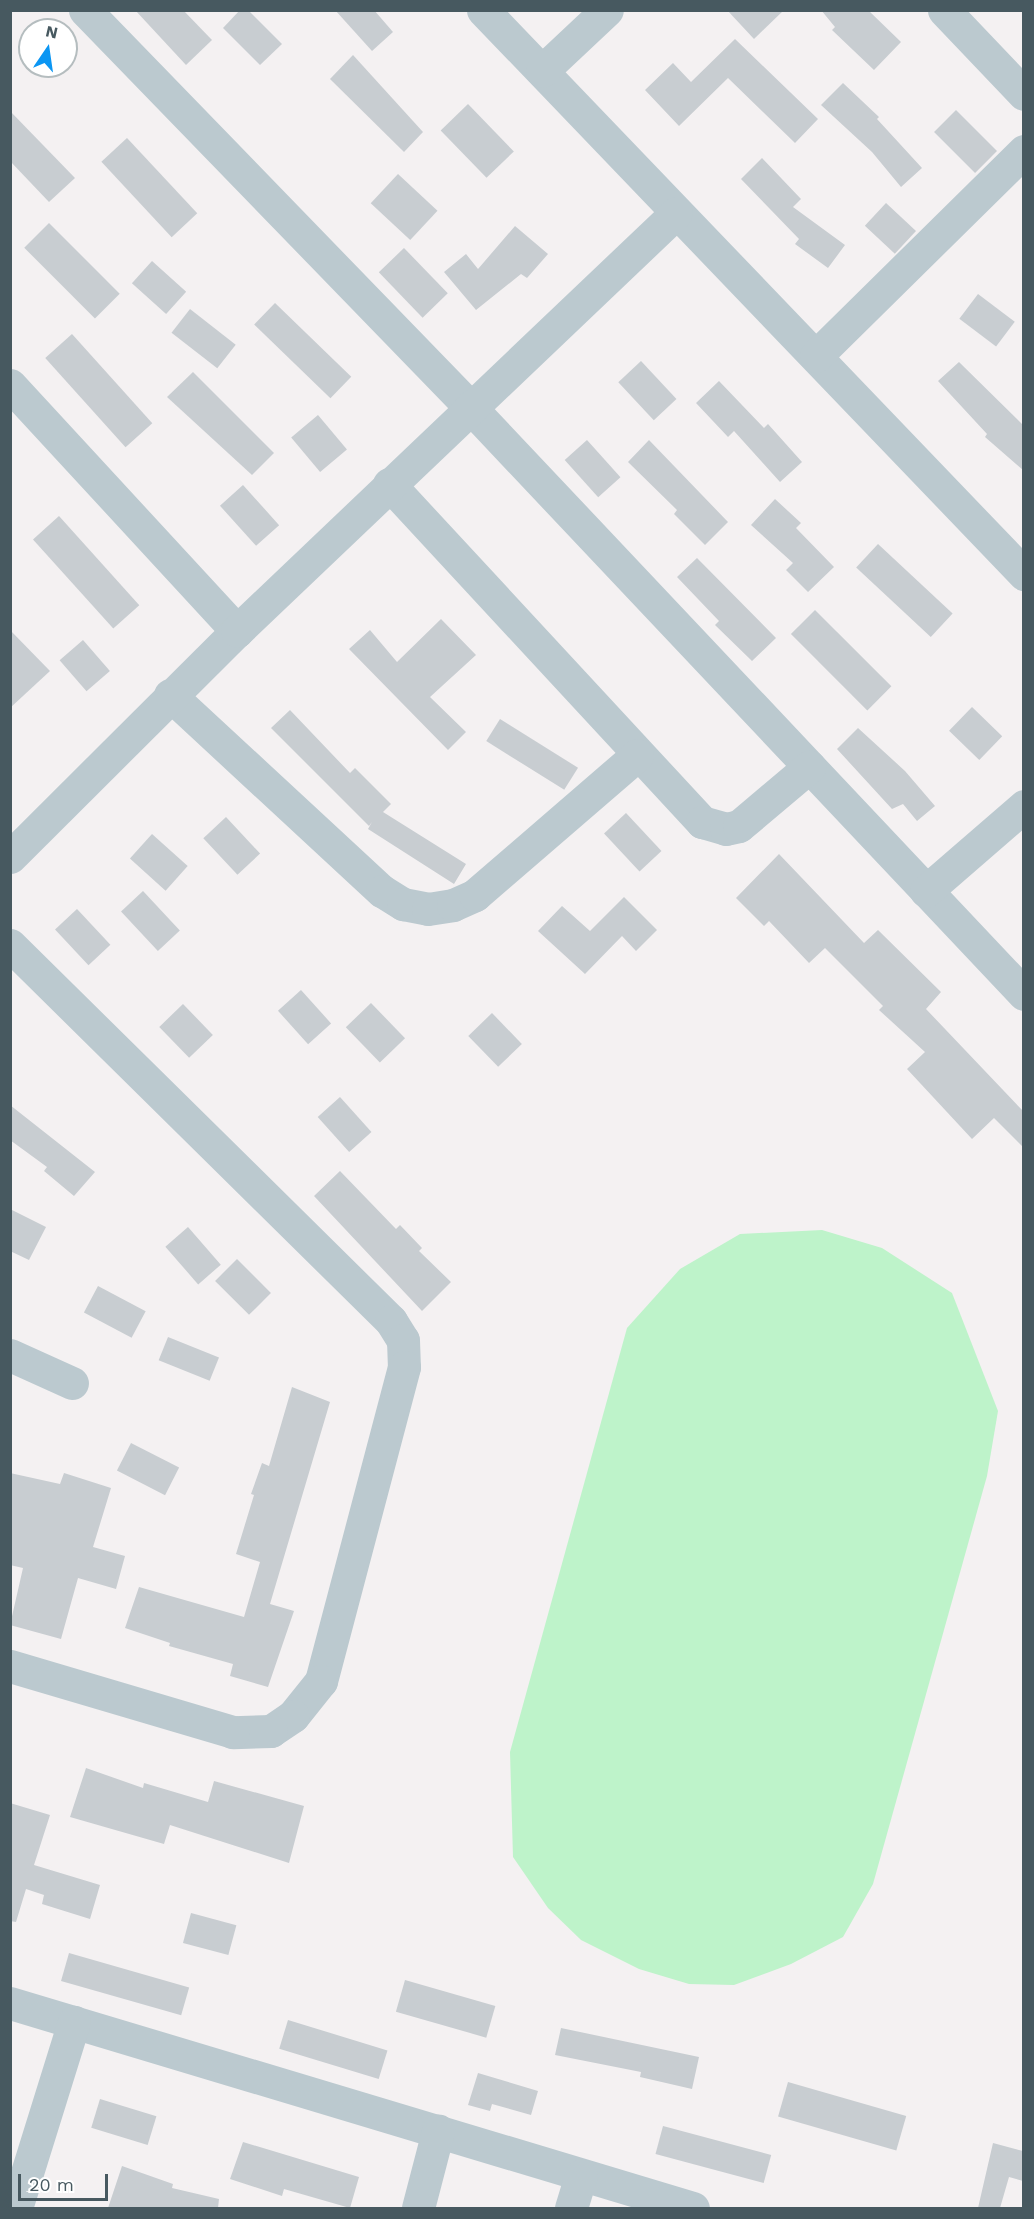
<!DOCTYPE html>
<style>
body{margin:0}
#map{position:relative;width:1034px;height:2219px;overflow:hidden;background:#f4f1f2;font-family:"Work Sans",sans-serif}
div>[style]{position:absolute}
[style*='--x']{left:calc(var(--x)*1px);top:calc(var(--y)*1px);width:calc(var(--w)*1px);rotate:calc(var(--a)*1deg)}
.green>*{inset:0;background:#bef3ca}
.building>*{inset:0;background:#c8cdd1;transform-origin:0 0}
.minor>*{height:33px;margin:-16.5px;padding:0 16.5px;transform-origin:16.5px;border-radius:16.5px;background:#bbc9cf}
span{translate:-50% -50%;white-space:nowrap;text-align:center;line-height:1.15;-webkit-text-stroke:6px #fff;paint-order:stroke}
.frame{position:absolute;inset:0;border:12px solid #475960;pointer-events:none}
.north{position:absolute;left:18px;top:18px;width:60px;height:60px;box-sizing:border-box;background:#fff;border:2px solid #b5bdbf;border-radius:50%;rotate:13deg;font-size:16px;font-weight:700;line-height:24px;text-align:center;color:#475960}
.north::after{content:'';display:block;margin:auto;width:21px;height:27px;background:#0b96f3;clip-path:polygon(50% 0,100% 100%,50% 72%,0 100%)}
.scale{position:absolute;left:18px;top:2174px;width:90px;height:27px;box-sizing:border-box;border:3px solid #475960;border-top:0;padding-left:8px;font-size:18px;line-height:21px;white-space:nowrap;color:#475960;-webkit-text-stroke:4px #fff;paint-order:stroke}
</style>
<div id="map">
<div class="green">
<i style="clip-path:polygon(822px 1230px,882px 1248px,952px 1293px,998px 1411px,987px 1476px,873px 1884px,843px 1937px,791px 1964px,734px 1985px,689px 1984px,639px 1969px,581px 1940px,548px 1908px,513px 1857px,510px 1752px,627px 1328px,680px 1269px,740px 1234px)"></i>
</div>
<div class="building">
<i style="clip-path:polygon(135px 10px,183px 10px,212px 40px,186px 65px)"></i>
<i style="clip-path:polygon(240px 10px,248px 10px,282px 44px,260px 65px,223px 28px)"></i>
<i style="clip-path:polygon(335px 10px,374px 10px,393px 32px,372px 51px)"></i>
<i style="clip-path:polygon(727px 10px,784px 10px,754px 39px)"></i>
<i style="clip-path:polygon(821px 10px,868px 10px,901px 42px,874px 70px,832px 30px,835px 27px)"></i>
<i style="clip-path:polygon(735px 39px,818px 119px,795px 143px,728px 78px,679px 126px,645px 90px,673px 63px,691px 82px)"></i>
<i style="clip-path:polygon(353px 55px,423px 132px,404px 152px,330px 79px)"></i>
<i style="clip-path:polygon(843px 83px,879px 117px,877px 119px,922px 168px,901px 187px,872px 152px,821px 105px)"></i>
<i style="left:468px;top:104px;width:66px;height:38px;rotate:46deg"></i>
<i style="left:956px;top:110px;width:58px;height:31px;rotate:45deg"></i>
<i style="clip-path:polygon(10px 111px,75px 178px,49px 202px,10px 161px)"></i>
<i style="left:127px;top:138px;width:103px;height:35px;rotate:47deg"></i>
<i style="clip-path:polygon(762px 158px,801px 199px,793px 207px,845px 245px,828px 268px,795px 244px,799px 239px,741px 179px)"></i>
<i style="left:398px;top:174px;width:54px;height:40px;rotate:43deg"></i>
<i style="left:886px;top:203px;width:41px;height:31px;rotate:43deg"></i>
<i style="left:49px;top:223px;width:100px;height:35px;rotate:45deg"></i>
<i style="clip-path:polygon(515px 226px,548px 254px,527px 278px,521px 274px,476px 310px,444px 272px,466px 254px,478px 269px)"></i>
<i style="left:404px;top:248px;width:63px;height:35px;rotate:46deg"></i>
<i style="left:152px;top:261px;width:46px;height:30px;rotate:42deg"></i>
<i style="left:978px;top:294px;width:46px;height:31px;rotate:37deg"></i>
<i style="left:275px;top:303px;width:106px;height:30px;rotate:44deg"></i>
<i style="left:190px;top:309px;width:58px;height:30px;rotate:38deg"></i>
<i style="left:72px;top:334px;width:120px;height:36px;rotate:48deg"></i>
<i style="left:641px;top:361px;width:52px;height:31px;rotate:47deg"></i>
<i style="clip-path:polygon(959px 362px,1023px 425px,1023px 470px,985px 437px,987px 434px,938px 381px)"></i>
<i style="clip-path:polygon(193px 372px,274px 453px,252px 475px,167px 397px)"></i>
<i style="clip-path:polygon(719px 381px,764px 428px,768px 424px,802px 462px,780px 482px,734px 431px,728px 437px,696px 403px)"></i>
<i style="left:318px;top:415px;width:45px;height:35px;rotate:50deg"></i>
<i style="left:587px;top:440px;width:50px;height:30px;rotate:48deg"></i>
<i style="clip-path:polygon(649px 440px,728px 522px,705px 545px,674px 514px,677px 510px,628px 462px)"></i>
<i style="left:243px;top:485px;width:54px;height:31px;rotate:48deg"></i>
<i style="clip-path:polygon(775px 499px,801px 523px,796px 528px,834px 567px,808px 592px,786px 570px,793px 563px,751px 525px)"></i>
<i style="left:59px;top:516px;width:120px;height:35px;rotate:48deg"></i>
<i style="left:878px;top:544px;width:102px;height:32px;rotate:43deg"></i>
<i style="clip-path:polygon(697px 558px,776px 638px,752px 661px,715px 625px,719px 621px,677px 577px)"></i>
<i style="left:815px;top:610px;width:108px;height:34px;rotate:45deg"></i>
<i style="clip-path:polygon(441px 619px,476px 655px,430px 697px,466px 732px,448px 750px,349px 649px,370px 630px,397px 662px)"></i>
<i style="clip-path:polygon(10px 630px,50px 671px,10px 708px)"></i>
<i style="left:83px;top:640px;width:41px;height:31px;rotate:49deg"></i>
<i style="left:972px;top:707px;width:42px;height:33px;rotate:44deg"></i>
<i style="clip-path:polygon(290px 710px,350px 773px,355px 768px,391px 804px,383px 812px,466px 864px,454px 884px,368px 829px,372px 822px,369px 826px,271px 728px)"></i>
<i style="left:500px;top:719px;width:92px;height:26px;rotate:32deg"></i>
<i style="clip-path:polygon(858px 728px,905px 771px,935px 806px,917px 821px,903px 804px,892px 809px,837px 749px)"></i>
<i style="left:626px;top:813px;width:52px;height:30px;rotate:47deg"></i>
<i style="left:226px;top:817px;width:50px;height:31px;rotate:47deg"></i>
<i style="left:152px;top:834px;width:48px;height:33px;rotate:42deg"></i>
<i style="clip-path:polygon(779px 854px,864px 943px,878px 930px,941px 992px,926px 1009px,1023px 1111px,1023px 1147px,994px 1118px,972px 1139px,907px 1069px,925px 1052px,879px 1010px,883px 1006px,825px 948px,809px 963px,769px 921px,764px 926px,736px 898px)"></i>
<i style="left:143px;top:891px;width:54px;height:30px;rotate:47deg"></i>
<i style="clip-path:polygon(624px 897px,657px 930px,636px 951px,622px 936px,585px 974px,538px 931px,562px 906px,590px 931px)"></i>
<i style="left:77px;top:909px;width:49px;height:30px;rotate:47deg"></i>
<i style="left:301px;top:990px;width:45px;height:31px;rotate:48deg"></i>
<i style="left:371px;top:1003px;width:49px;height:35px;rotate:46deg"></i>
<i style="left:183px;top:1004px;width:43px;height:33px;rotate:46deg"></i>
<i style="left:492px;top:1013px;width:43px;height:33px;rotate:46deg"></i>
<i style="left:340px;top:1097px;width:47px;height:30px;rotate:48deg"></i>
<i style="clip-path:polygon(10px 1105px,95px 1172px,74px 1196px,44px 1171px,47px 1167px,10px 1140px)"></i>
<i style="clip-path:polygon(340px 1171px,396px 1229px,400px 1225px,422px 1248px,419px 1251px,451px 1282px,422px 1311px,314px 1196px)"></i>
<i style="clip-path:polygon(10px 1209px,46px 1227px,29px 1260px,10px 1251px)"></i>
<i style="left:188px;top:1227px;width:50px;height:30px;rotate:49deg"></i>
<i style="left:237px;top:1259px;width:48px;height:31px;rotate:45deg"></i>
<i style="left:98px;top:1286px;width:54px;height:30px;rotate:28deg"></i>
<i style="left:168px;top:1337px;width:55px;height:25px;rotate:22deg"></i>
<i style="clip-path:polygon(292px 1387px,330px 1402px,270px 1604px,294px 1611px,268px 1687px,230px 1676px,233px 1664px,169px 1646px,170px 1643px,125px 1628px,139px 1587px,244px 1617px,260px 1562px,236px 1554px,254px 1495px,251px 1494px,262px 1463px,269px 1466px)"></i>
<i style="left:131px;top:1443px;width:54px;height:31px;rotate:27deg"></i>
<i style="clip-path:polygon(10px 1473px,60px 1484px,64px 1473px,111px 1488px,93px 1547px,125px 1556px,116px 1589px,78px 1578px,61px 1639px,10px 1625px,23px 1568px,10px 1565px)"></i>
<i style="clip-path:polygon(86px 1768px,143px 1788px,144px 1783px,208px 1802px,214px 1781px,304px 1806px,289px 1863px,170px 1825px,164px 1844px,70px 1817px)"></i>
<i style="clip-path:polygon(10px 1803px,50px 1815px,34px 1865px,100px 1885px,90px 1919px,42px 1904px,44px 1895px,26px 1889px,16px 1922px,10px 1921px)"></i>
<i style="left:191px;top:1913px;width:47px;height:31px;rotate:15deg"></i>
<i style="left:69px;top:1953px;width:125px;height:29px;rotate:16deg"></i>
<i style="left:405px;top:1980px;width:94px;height:33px;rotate:16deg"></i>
<i style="left:288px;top:2020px;width:104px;height:30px;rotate:17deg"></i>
<i style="clip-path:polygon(561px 2028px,699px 2057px,692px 2089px,640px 2077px,641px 2072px,555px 2055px)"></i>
<i style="clip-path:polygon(478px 2073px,538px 2091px,531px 2115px,492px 2104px,490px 2111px,468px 2105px)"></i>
<i style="left:788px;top:2082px;width:123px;height:36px;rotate:16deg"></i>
<i style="left:100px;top:2099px;width:59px;height:30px;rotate:17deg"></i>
<i style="left:663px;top:2126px;width:112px;height:29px;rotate:15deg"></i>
<i style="clip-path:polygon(243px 2142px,359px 2177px,350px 2208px,284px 2189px,282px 2196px,230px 2179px)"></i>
<i style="clip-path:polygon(993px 2143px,1023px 2151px,1023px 2181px,1009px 2177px,1000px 2208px,978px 2208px)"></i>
<i style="clip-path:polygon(122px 2166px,173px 2184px,172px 2188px,219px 2199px,218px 2208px,108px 2208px)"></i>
</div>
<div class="minor">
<i style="--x:85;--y:10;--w:553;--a:45.88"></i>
<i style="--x:470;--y:407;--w:807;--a:46.66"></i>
<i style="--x:483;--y:10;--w:782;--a:46.19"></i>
<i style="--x:944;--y:10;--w:116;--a:46.4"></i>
<i style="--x:542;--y:71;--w:89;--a:-43.2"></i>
<i style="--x:816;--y:356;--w:292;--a:-44.6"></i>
<i style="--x:10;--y:385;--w:335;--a:47.3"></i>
<i style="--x:389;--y:484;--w:461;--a:47.2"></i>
<i style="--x:702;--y:822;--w:25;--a:16"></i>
<i style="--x:726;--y:829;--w:13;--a:-13"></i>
<i style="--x:739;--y:826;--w:92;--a:-40.1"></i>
<i style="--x:170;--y:695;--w:289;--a:42.8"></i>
<i style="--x:382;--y:891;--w:25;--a:32"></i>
<i style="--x:403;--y:904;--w:25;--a:11"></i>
<i style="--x:428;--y:909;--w:25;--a:-9"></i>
<i style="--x:453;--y:905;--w:24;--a:-24"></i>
<i style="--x:475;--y:895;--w:214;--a:-40.8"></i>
<i style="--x:10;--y:857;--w:320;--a:-44.9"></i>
<i style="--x:237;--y:631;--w:606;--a:-43.6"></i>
<i style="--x:926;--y:891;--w:130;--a:-40.9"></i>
<i style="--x:10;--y:945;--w:535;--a:44.62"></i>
<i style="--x:391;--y:1321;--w:22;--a:58"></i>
<i style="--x:403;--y:1340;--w:27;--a:88"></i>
<i style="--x:404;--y:1367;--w:325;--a:104.8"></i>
<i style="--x:321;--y:1681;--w:45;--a:128.7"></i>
<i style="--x:293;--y:1716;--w:27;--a:146"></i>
<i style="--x:271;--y:1731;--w:38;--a:178"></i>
<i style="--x:233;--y:1732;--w:233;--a:-163.5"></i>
<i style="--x:10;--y:1355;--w:68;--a:24.3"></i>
<i style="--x:10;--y:2003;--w:713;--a:16.71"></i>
<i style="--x:16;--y:2208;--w:195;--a:-72.7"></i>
<i style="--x:418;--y:2208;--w:80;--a:-75.4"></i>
<i style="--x:571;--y:2208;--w:34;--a:-73"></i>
</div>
<div class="frame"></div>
<div class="north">N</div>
<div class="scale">20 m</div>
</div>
